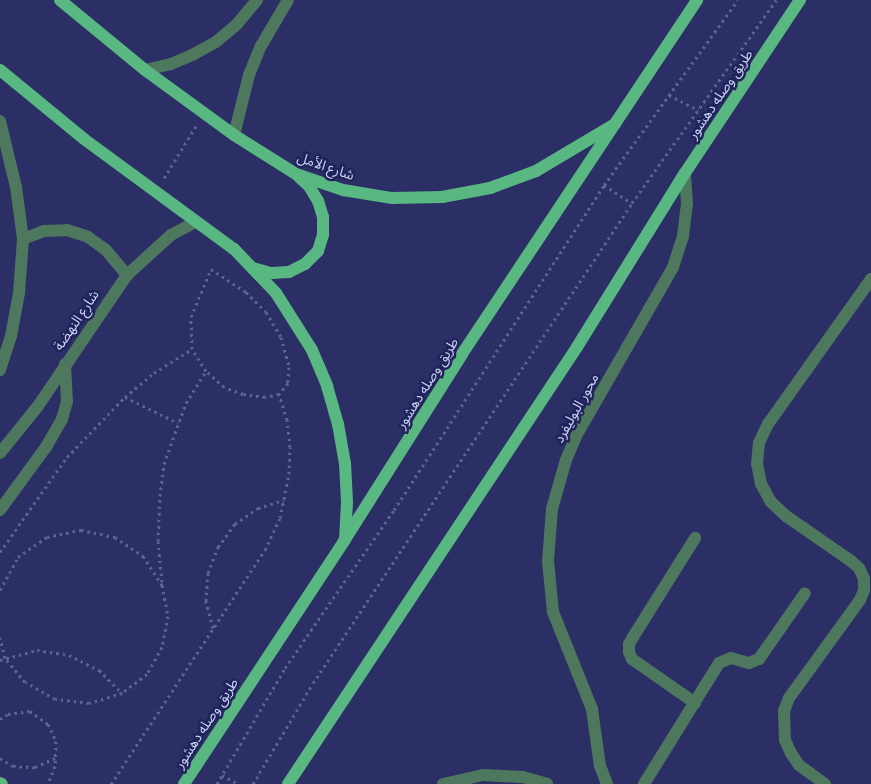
<!DOCTYPE html>
<meta charset="utf-8">
<style>
body{margin:0}
#map{position:relative;width:871px;height:784px;overflow:hidden;background:#2b2f66;font-family:"PT Sans Narrow","Noto Sans Arabic",sans-serif}
div>[style]{position:absolute}
[style*='--x']{left:calc(var(--x)*1px);top:calc(var(--y)*1px);width:calc(var(--w)*1px);rotate:calc(var(--a)*1deg)}
.path>*{height:3px;margin-top:-1.5px;transform-origin:0;background:repeating-linear-gradient(90deg,#5e6393 0 2.5px,transparent 0 6.5px)}
.minor>*{height:12px;margin:-6px;padding:0 6px;transform-origin:6px;border-radius:6px;background:#4d785d}
.major>*{height:12px;margin:-6px;padding:0 6px;transform-origin:6px;border-radius:6px;background:#59b782}
span{translate:-50% -50%;white-space:nowrap;text-align:center;line-height:1.15;-webkit-text-stroke:5px #21245b;paint-order:stroke}
.street-label{font-size:14px;color:#cbd2f4}
</style>
<div id="map">
<div class="path">
<i style="--x:669;--y:95;--w:33;--a:27"></i>
<i style="--x:164;--y:178;--w:61;--a:-58.4"></i>
<i style="--x:604;--y:185;--w:33;--a:33"></i>
<i style="--x:211;--y:269;--w:42;--a:33.3"></i>
<i style="--x:246;--y:292;--w:28;--a:45"></i>
<i style="--x:266;--y:312;--w:29;--a:59"></i>
<i style="--x:281;--y:337;--w:31;--a:75"></i>
<i style="--x:289;--y:367;--w:16;--a:94"></i>
<i style="--x:288;--y:383;--w:14;--a:129"></i>
<i style="--x:279;--y:394;--w:14;--a:168"></i>
<i style="--x:265;--y:397;--w:22;--a:-172"></i>
<i style="--x:243;--y:394;--w:20;--a:-160"></i>
<i style="--x:224;--y:387;--w:24;--a:-138"></i>
<i style="--x:206;--y:371;--w:26;--a:-122"></i>
<i style="--x:192;--y:349;--w:32;--a:-92"></i>
<i style="--x:191;--y:317;--w:52;--a:-67.4"></i>
<i style="--x:125;--y:397;--w:59;--a:26.1"></i>
<i style="--x:0;--y:552;--w:116;--a:-54.8"></i>
<i style="--x:67;--y:457;--w:83;--a:-46"></i>
<i style="--x:125;--y:397;--w:38;--a:-40"></i>
<i style="--x:154;--y:373;--w:45;--a:-32.3"></i>
<i style="--x:162;--y:582;--w:41;--a:-95.6"></i>
<i style="--x:158;--y:541;--w:45;--a:-87.5"></i>
<i style="--x:160;--y:496;--w:32;--a:-83"></i>
<i style="--x:164;--y:464;--w:65;--a:-70.2"></i>
<i style="--x:186;--y:403;--w:38;--a:-58"></i>
<i style="--x:0;--y:590;--w:38;--a:-61"></i>
<i style="--x:18;--y:557;--w:35;--a:-35"></i>
<i style="--x:47;--y:537;--w:35;--a:-12"></i>
<i style="--x:81;--y:530;--w:35;--a:12"></i>
<i style="--x:115;--y:537;--w:34;--a:34"></i>
<i style="--x:143;--y:556;--w:35;--a:57"></i>
<i style="--x:162;--y:585;--w:32;--a:79"></i>
<i style="--x:168;--y:616;--w:32;--a:101"></i>
<i style="--x:162;--y:647;--w:31;--a:119"></i>
<i style="--x:147;--y:674;--w:31;--a:143"></i>
<i style="--x:122;--y:693;--w:34;--a:163"></i>
<i style="--x:89;--y:703;--w:34;--a:-173"></i>
<i style="--x:55;--y:699;--w:34;--a:-150"></i>
<i style="--x:25;--y:682;--w:31;--a:-130"></i>
<i style="--x:5;--y:658;--w:21;--a:-104"></i>
<i style="--x:213;--y:628;--w:28;--a:-105"></i>
<i style="--x:206;--y:601;--w:28;--a:-86"></i>
<i style="--x:208;--y:573;--w:28;--a:-69"></i>
<i style="--x:218;--y:547;--w:29;--a:-54"></i>
<i style="--x:235;--y:524;--w:28;--a:-35"></i>
<i style="--x:258;--y:508;--w:27;--a:-17"></i>
<i style="--x:0;--y:660;--w:38;--a:-15"></i>
<i style="--x:37;--y:650;--w:32;--a:9"></i>
<i style="--x:69;--y:655;--w:34;--a:27"></i>
<i style="--x:99;--y:670;--w:33;--a:45"></i>
<i style="--x:0;--y:719;--w:9;--a:-32"></i>
<i style="--x:8;--y:714;--w:22;--a:-8"></i>
<i style="--x:30;--y:711;--w:22;--a:36"></i>
<i style="--x:48;--y:724;--w:19;--a:65"></i>
<i style="--x:56;--y:741;--w:25;--a:92"></i>
<i style="--x:55;--y:766;--w:19;--a:111"></i>
<i style="--x:0;--y:758;--w:15;--a:32"></i>
<i style="--x:13;--y:766;--w:22;--a:3"></i>
<i style="--x:35;--y:767;--w:22;--a:-24"></i>
<i style="--x:222;--y:775;--w:18;--a:29"></i>
<i style="--x:111;--y:784;--w:280;--a:-56.7"></i>
<i style="--x:265;--y:550;--w:35;--a:-65"></i>
<i style="--x:280;--y:518;--w:45;--a:-78.4"></i>
<i style="--x:289;--y:474;--w:27;--a:-88"></i>
<i style="--x:290;--y:447;--w:27;--a:-96"></i>
<i style="--x:287;--y:420;--w:27;--a:-107"></i>
<i style="--x:217;--y:784;--w:134;--a:-59.6"></i>
<i style="--x:285;--y:668;--w:192;--a:-55.4"></i>
<i style="--x:394;--y:510;--w:387;--a:-57.1"></i>
<i style="--x:604;--y:185;--w:228;--a:-54.1"></i>
<i style="--x:253;--y:784;--w:117;--a:-59.3"></i>
<i style="--x:313;--y:683;--w:576;--a:-56.39"></i>
<i style="--x:632;--y:203;--w:249;--a:-54.6"></i>
</div>
<div class="minor">
<i style="--x:145;--y:70;--w:27;--a:-13"></i>
<i style="--x:171;--y:64;--w:25;--a:-23"></i>
<i style="--x:194;--y:54;--w:26;--a:-29"></i>
<i style="--x:217;--y:41;--w:26;--a:-40"></i>
<i style="--x:237;--y:24;--w:31;--a:-50"></i>
<i style="--x:0;--y:121;--w:68;--a:76.4"></i>
<i style="--x:16;--y:187;--w:52;--a:82.3"></i>
<i style="--x:23;--y:239;--w:54;--a:94.2"></i>
<i style="--x:19;--y:293;--w:44;--a:100.5"></i>
<i style="--x:11;--y:336;--w:36;--a:108"></i>
<i style="--x:234;--y:135;--w:62;--a:-76"></i>
<i style="--x:249;--y:75;--w:31;--a:-68"></i>
<i style="--x:261;--y:46;--w:53;--a:-59.6"></i>
<i style="--x:23;--y:239;--w:22;--a:-21"></i>
<i style="--x:44;--y:231;--w:23;--a:-2"></i>
<i style="--x:67;--y:230;--w:22;--a:18"></i>
<i style="--x:88;--y:237;--w:22;--a:36"></i>
<i style="--x:106;--y:250;--w:33;--a:50"></i>
<i style="--x:0;--y:453;--w:60;--a:-51"></i>
<i style="--x:38;--y:406;--w:158;--a:-55.8"></i>
<i style="--x:127;--y:275;--w:59;--a:-42.3"></i>
<i style="--x:171;--y:235;--w:27;--a:-28"></i>
<i style="--x:0;--y:510;--w:78;--a:-53.9"></i>
<i style="--x:46;--y:447;--w:32;--a:-60"></i>
<i style="--x:62;--y:419;--w:18;--a:-74"></i>
<i style="--x:67;--y:402;--w:38;--a:-93"></i>
<i style="--x:695;--y:703;--w:77;--a:-145.1"></i>
<i style="--x:632;--y:659;--w:8;--a:-113"></i>
<i style="--x:629;--y:652;--w:8;--a:-90"></i>
<i style="--x:629;--y:644;--w:8;--a:-60"></i>
<i style="--x:633;--y:637;--w:117;--a:-57.9"></i>
<i style="--x:443;--y:784;--w:41;--a:-12.7"></i>
<i style="--x:483;--y:775;--w:40;--a:2.9"></i>
<i style="--x:523;--y:777;--w:25;--a:16"></i>
<i style="--x:607;--y:784;--w:19;--a:-111"></i>
<i style="--x:600;--y:766;--w:58;--a:-98"></i>
<i style="--x:592;--y:709;--w:105;--a:-111.9"></i>
<i style="--x:553;--y:612;--w:51;--a:-95.6"></i>
<i style="--x:548;--y:561;--w:52;--a:-85.6"></i>
<i style="--x:552;--y:509;--w:51;--a:-74.1"></i>
<i style="--x:566;--y:460;--w:26;--a:-67"></i>
<i style="--x:576;--y:436;--w:195;--a:-60.1"></i>
<i style="--x:673;--y:267;--w:33;--a:-72"></i>
<i style="--x:683;--y:236;--w:32;--a:-83"></i>
<i style="--x:687;--y:204;--w:31;--a:-94"></i>
<i style="--x:644;--y:784;--w:142;--a:-58.2"></i>
<i style="--x:719;--y:663;--w:13;--a:-23"></i>
<i style="--x:731;--y:658;--w:19;--a:16"></i>
<i style="--x:749;--y:663;--w:11;--a:-22"></i>
<i style="--x:759;--y:659;--w:80;--a:-55.1"></i>
<i style="--x:825;--y:784;--w:32;--a:-144"></i>
<i style="--x:799;--y:765;--w:14;--a:-124"></i>
<i style="--x:791;--y:753;--w:14;--a:-115"></i>
<i style="--x:785;--y:740;--w:29;--a:-92"></i>
<i style="--x:784;--y:711;--w:14;--a:-69"></i>
<i style="--x:789;--y:698;--w:121;--a:-54.1"></i>
<i style="--x:860;--y:600;--w:11;--a:-68"></i>
<i style="--x:864;--y:590;--w:11;--a:-90"></i>
<i style="--x:864;--y:579;--w:12;--a:-114"></i>
<i style="--x:859;--y:568;--w:11;--a:-139"></i>
<i style="--x:851;--y:561;--w:79;--a:-145.3"></i>
<i style="--x:786;--y:516;--w:21;--a:-137"></i>
<i style="--x:771;--y:502;--w:21;--a:-119"></i>
<i style="--x:761;--y:484;--w:20;--a:-101"></i>
<i style="--x:757;--y:464;--w:21;--a:-85"></i>
<i style="--x:759;--y:443;--w:21;--a:-65"></i>
<i style="--x:768;--y:424;--w:178;--a:-54.6"></i>
</div>
<div class="major">
<i style="--x:60;--y:0;--w:110;--a:39.5"></i>
<i style="--x:145;--y:70;--w:110;--a:36.1"></i>
<i style="--x:234;--y:135;--w:73;--a:32.2"></i>
<i style="--x:296;--y:174;--w:50;--a:18.8"></i>
<i style="--x:343;--y:190;--w:50;--a:9.3"></i>
<i style="--x:392;--y:198;--w:50;--a:-1.1"></i>
<i style="--x:442;--y:197;--w:49;--a:-10.6"></i>
<i style="--x:490;--y:188;--w:49;--a:-20.3"></i>
<i style="--x:536;--y:171;--w:92;--a:-30.7"></i>
<i style="--x:0;--y:70;--w:109;--a:39.4"></i>
<i style="--x:84;--y:139;--w:186;--a:36.3"></i>
<i style="--x:234;--y:249;--w:61;--a:46.3"></i>
<i style="--x:276;--y:293;--w:67;--a:57.7"></i>
<i style="--x:312;--y:350;--w:39;--a:67"></i>
<i style="--x:327;--y:386;--w:40;--a:74"></i>
<i style="--x:338;--y:424;--w:40;--a:80"></i>
<i style="--x:345;--y:463;--w:39;--a:87"></i>
<i style="--x:347;--y:502;--w:37;--a:93"></i>
<i style="--x:253;--y:268;--w:19;--a:16"></i>
<i style="--x:271;--y:273;--w:18;--a:-3"></i>
<i style="--x:289;--y:272;--w:18;--a:-27"></i>
<i style="--x:305;--y:264;--w:18;--a:-45"></i>
<i style="--x:318;--y:251;--w:17;--a:-73"></i>
<i style="--x:323;--y:235;--w:18;--a:-90"></i>
<i style="--x:323;--y:217;--w:17;--a:-107"></i>
<i style="--x:318;--y:201;--w:17;--a:-121"></i>
<i style="--x:309;--y:186;--w:13;--a:-138"></i>
<i style="--x:0;--y:783;--w:2;--a:27"></i>
<i style="--x:184;--y:784;--w:291;--a:-56.6"></i>
<i style="--x:344;--y:541;--w:221;--a:-57.7"></i>
<i style="--x:462;--y:354;--w:425;--a:-56.4"></i>
<i style="--x:288;--y:784;--w:524;--a:-56.52"></i>
<i style="--x:577;--y:347;--w:205;--a:-58.2"></i>
<i style="--x:685;--y:173;--w:208;--a:-56.4"></i>
</div>
<div class="street-label">
<span style="left:720px;top:94px;rotate:-56deg">طريق وصله دهشور</span>
<span style="left:326px;top:166px;rotate:19deg">شارع الأمل</span>
<span style="left:76px;top:320px;rotate:-56deg">شارع النهضة</span>
<span style="left:427px;top:383px;rotate:-58deg">طريق وصله دهشور</span>
<span style="left:576px;top:408px;rotate:-61deg">محور البوليفرد</span>
<span style="left:206px;top:723px;rotate:-57deg">طريق وصله دهشور</span>
</div>
</div>
